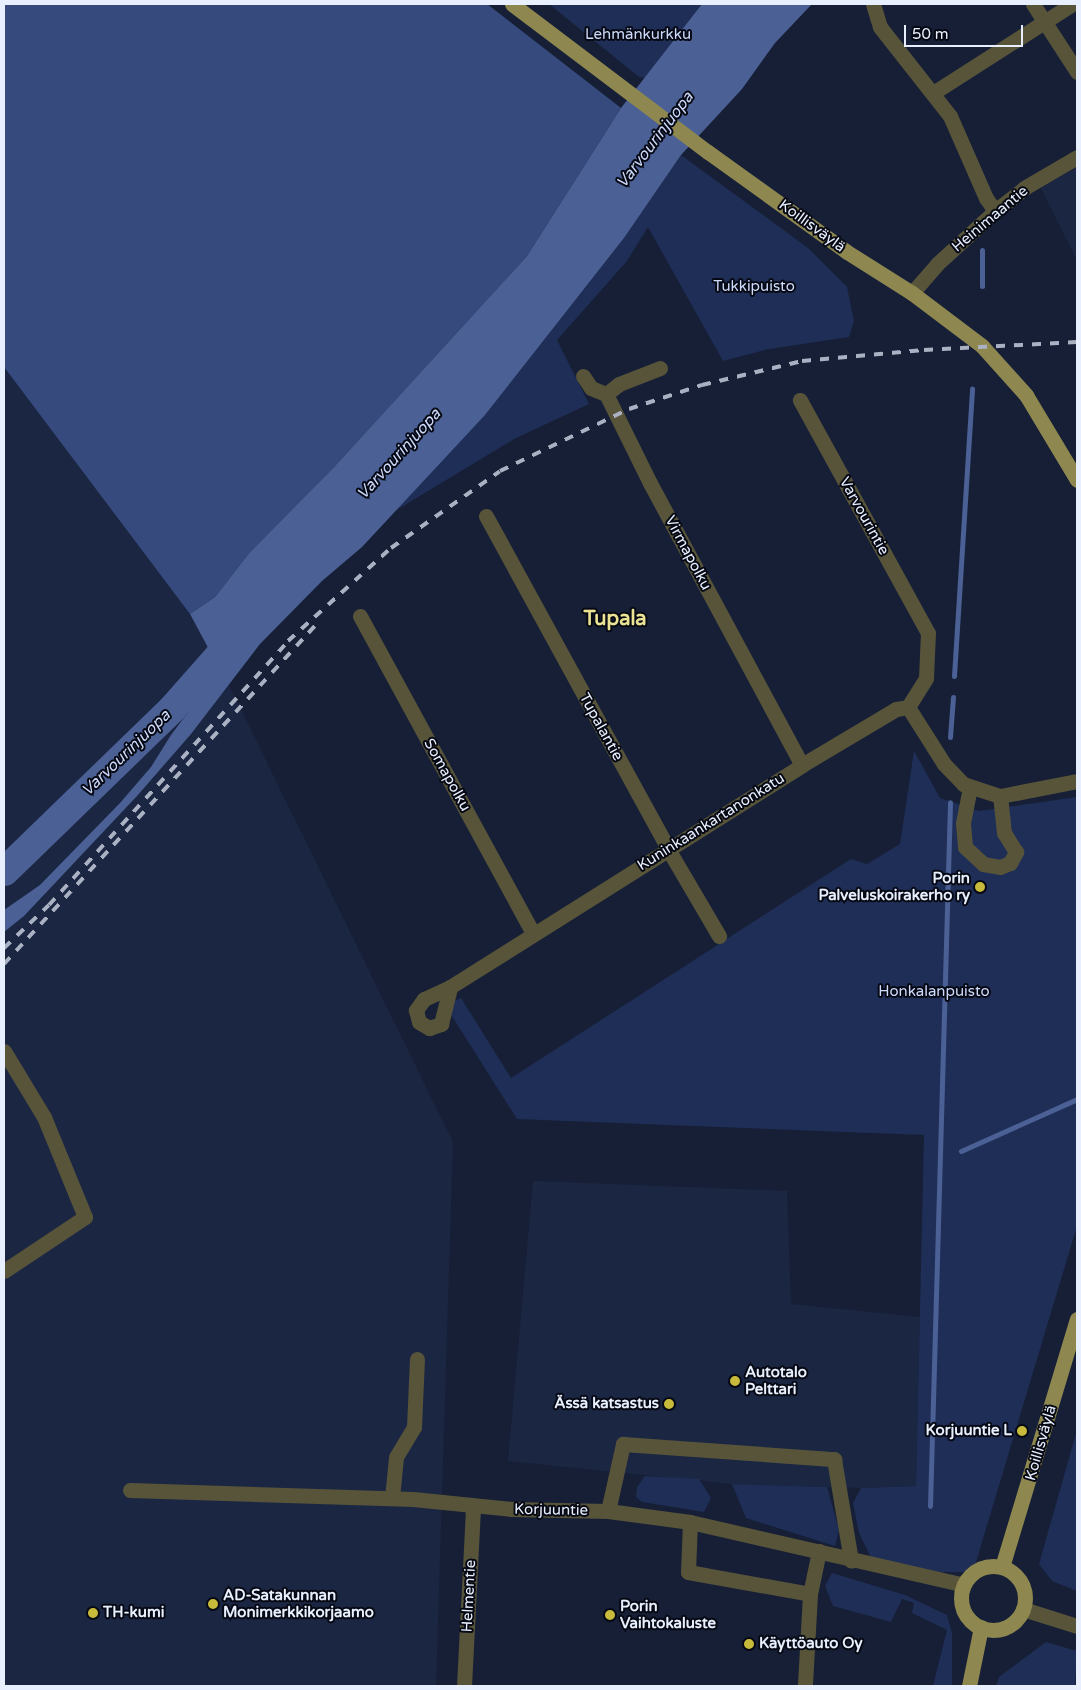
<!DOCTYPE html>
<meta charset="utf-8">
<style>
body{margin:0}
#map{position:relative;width:1081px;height:1690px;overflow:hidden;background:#161f35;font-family:"Varela Round",sans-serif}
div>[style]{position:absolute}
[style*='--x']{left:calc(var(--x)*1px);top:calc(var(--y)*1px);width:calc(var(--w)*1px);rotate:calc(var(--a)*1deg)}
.built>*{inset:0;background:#1b2642}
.green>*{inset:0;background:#1f2e57}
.forest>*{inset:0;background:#364a7d}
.water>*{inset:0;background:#4b6095}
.stream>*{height:5px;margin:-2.5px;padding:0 2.5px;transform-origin:2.5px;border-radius:2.5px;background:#4b6095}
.river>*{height:29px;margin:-14.5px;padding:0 14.5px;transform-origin:14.5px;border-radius:14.5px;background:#4b6095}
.minor>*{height:15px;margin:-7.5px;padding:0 7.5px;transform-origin:7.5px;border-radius:7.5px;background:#57543a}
.major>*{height:15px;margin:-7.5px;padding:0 7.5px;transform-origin:7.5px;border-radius:7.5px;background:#8e8850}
.major>.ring{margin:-7.5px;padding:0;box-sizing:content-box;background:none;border:15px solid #8e8850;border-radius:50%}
.rail>*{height:4px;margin-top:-2px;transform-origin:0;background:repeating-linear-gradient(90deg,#a9b1c2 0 9px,transparent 0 18px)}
.dots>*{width:14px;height:14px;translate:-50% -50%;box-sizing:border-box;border:2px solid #060913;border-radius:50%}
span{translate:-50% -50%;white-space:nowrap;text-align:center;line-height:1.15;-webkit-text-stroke:4px #060913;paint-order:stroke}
.park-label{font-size:15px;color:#cddbfc}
.street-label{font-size:15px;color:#e8effe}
.poi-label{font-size:15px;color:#e8effe;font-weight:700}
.right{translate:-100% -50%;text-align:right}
.left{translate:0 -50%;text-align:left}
.water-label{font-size:16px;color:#cbd9fa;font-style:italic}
.district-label{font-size:20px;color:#ebe394;font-weight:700}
.frame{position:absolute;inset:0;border:5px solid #e8effe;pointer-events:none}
.scale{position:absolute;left:904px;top:25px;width:119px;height:22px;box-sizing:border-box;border:2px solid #e8effe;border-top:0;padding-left:6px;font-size:15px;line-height:18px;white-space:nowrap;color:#e8effe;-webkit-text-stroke:4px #060913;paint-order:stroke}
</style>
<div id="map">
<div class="built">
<i style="clip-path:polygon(1077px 167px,1077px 260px,1041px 188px)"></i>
<i style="clip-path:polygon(4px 367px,190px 614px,228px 683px,453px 1142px,436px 1686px,4px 1686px)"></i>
<i style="clip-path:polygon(533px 1181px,787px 1191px,791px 1304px,920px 1317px,916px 1486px,861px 1488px,732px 1484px,508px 1461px)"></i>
</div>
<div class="green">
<i style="clip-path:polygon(549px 4px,702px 4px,647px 78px,639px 77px)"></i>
<i style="clip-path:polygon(681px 155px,808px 248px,847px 287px,854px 321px,849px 337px,769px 349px,723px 361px,648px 227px,627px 261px,557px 340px,589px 404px,514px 439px,390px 514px,485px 415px,624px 238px)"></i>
<i style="clip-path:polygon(914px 751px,940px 798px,979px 811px,1077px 797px,1077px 1226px,973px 1572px,940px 1572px,872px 1560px,859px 1533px,853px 1503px,861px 1488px,916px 1486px,924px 1135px,517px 1119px,445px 1005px,461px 998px,511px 1078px,851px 859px,867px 864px,900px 844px)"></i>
<i style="clip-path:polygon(1077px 1430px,1077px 1591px,1052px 1581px,1039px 1564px)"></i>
<i style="clip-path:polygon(645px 1476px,699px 1479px,711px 1498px,704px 1512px,642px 1502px,636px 1497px,637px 1487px)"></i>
<i style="clip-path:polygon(732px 1484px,827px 1487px,839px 1530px,835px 1546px,746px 1518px)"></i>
<i style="clip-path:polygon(832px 1573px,905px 1595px,947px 1615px,952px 1633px,952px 1686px,933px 1686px,947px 1630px,912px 1613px,914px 1603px,902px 1599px,891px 1622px,833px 1606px,825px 1586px)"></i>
<i style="clip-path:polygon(1046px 1642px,1077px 1651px,1075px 1686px,996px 1686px,999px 1677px)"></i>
</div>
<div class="forest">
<i style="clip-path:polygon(4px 4px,487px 4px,621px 108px,527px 256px,334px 467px,250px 552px,215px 597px,190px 614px,4px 367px)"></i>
</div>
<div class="water">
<i style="clip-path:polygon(702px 4px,812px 4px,775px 43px,742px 89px,681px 155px,624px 238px,485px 415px,362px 547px,322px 581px,260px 644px,191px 734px,137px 796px,24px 916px,4px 932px,4px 910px,40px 885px,120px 803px,151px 767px,171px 735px,220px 670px,190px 614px,215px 597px,250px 552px,334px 467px,527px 256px,621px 108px)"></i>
</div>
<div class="stream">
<i style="--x:982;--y:286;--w:36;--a:-90"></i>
<i style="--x:954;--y:676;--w:288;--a:-86.4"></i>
<i style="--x:950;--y:737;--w:40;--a:-85.7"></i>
<i style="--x:961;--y:1151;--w:127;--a:-24.1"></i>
<i style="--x:930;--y:1506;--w:704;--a:-88.37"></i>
</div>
<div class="river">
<i style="--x:4;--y:871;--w:234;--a:-44.1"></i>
<i style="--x:172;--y:708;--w:104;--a:-48.5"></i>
</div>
<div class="minor">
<i style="--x:873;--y:4;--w:24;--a:73"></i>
<i style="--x:880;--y:27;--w:113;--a:51.8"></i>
<i style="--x:950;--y:116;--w:90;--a:66.3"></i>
<i style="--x:986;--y:198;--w:16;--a:55"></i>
<i style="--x:1033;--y:4;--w:81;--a:57.1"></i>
<i style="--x:933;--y:93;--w:165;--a:-32.6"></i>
<i style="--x:912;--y:293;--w:38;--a:-49"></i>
<i style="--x:937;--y:264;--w:79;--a:-42.4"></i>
<i style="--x:995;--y:211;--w:37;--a:-38"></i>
<i style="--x:1024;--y:188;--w:61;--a:-30.3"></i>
<i style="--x:660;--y:368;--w:44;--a:158.7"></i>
<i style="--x:619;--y:384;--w:16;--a:142"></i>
<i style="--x:606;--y:394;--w:99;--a:63.7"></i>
<i style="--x:650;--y:483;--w:320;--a:61.7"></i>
<i style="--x:583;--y:376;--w:14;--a:56"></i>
<i style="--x:591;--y:388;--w:16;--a:22"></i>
<i style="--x:486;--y:516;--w:379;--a:61.3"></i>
<i style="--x:668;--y:849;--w:101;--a:59.6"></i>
<i style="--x:360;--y:616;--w:361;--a:61.4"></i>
<i style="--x:908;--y:707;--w:67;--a:57.7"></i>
<i style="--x:944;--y:764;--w:28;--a:46"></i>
<i style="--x:963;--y:784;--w:39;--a:18"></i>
<i style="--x:1000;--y:796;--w:78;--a:-11"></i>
<i style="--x:970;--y:787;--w:37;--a:101"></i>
<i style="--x:963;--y:823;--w:24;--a:85"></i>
<i style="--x:965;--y:847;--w:25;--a:43"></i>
<i style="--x:983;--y:864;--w:17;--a:10"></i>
<i style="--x:1000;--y:867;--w:11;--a:-22"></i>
<i style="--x:1010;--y:863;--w:13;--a:-61"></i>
<i style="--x:1016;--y:852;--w:22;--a:-122"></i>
<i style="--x:1004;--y:833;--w:37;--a:-96"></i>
<i style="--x:450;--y:987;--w:29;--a:155"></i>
<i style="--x:424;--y:999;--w:14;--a:126"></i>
<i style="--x:416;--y:1010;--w:12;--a:76"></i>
<i style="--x:419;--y:1022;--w:12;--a:31"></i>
<i style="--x:429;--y:1028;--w:13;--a:-18"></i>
<i style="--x:441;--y:1024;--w:38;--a:-76"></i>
<i style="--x:450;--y:987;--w:416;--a:-32.2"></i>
<i style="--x:802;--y:765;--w:109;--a:-30.8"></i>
<i style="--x:896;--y:709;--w:12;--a:-9"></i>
<i style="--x:908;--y:707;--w:34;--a:-58"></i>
<i style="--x:926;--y:678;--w:45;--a:-87.5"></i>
<i style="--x:928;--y:633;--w:266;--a:-118.8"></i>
<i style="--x:4;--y:1051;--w:77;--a:58.8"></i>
<i style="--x:44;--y:1117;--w:108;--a:67.7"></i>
<i style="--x:85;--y:1217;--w:97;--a:146.3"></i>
<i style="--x:130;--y:1490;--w:283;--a:1.8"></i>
<i style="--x:413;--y:1499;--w:99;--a:5.8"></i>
<i style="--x:511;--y:1509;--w:97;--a:1.2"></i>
<i style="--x:608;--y:1511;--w:83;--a:7.6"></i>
<i style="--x:690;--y:1522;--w:281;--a:12.9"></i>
<i style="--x:392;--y:1498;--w:41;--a:-84.4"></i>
<i style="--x:396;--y:1457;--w:35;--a:-59"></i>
<i style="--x:414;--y:1427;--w:68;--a:-87.5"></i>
<i style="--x:608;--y:1511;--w:69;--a:-77.4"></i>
<i style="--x:623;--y:1444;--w:212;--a:4.1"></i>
<i style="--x:834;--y:1459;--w:103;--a:80.5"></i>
<i style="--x:690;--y:1522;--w:50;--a:92.3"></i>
<i style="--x:688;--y:1572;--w:124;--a:10.2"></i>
<i style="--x:810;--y:1594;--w:44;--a:-78.2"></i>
<i style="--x:1023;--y:1609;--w:57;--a:17.5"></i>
<i style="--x:805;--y:1684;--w:90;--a:-86.8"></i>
<i style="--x:464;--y:1686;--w:180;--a:-87.1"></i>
</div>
<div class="major">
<i style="--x:512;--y:4;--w:246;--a:37.1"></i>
<i style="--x:708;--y:152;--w:171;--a:35.7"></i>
<i style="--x:847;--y:252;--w:77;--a:32.2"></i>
<i style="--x:912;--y:293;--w:88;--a:37.1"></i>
<i style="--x:982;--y:346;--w:66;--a:48.1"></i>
<i style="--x:1026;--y:395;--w:99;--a:59"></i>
<i class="ring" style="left:961px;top:1566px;width:49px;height:49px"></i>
<i style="--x:1002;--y:1567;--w:259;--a:-73.2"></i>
<i style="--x:969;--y:1686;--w:60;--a:-78.5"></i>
</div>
<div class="rail">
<i style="--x:4;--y:948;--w:62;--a:-43.7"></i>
<i style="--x:49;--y:905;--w:356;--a:-47.8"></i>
<i style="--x:288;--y:641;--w:139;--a:-42.1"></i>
<i style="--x:391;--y:548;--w:133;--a:-35.2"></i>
<i style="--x:500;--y:471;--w:143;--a:-25.7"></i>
<i style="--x:629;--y:409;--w:77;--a:-18.2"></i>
<i style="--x:702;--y:385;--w:103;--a:-13.5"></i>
<i style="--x:802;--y:361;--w:122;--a:-5.2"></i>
<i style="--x:924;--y:350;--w:153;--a:-3"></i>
<i style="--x:4;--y:964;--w:462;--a:-47.4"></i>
</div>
<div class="dots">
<i style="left:980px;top:887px;background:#c8bb3b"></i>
<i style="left:735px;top:1381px;background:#c8bb3b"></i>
<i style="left:669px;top:1404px;background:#c8bb3b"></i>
<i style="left:1022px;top:1431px;background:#c8bb3b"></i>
<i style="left:213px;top:1604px;background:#c8bb3b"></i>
<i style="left:93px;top:1613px;background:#c8bb3b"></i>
<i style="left:610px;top:1615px;background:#c8bb3b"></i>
<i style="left:749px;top:1644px;background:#c8bb3b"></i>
</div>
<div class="park-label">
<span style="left:638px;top:35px">Lehmänkurkku</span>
<span style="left:754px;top:287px">Tukkipuisto</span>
<span style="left:934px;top:992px">Honkalanpuisto</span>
</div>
<div class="street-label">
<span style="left:990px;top:219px;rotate:-40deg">Heinimaantie</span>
<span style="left:812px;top:226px;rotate:36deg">Koillisväylä</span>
<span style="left:864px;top:516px;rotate:61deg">Varvourintie</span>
<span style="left:688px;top:553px;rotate:62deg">Virmapolku</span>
<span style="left:601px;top:727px;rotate:61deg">Tupalantie</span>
<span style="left:447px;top:775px;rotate:61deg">Somapolku</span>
<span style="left:711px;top:822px;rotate:-32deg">Kuninkaankartanonkatu</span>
<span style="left:1041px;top:1443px;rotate:-74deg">Koillisväylä</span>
<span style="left:551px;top:1510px;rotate:1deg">Korjuuntie</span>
<span style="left:469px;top:1596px;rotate:-87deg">Helmentie</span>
</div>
<div class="poi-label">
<span class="right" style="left:970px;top:887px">Porin<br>Palveluskoirakerho ry</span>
<span class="left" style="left:745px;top:1381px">Autotalo<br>Pelttari</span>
<span class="right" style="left:659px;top:1404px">Ässä katsastus</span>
<span class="right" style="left:1012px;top:1431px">Korjuuntie L</span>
<span class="left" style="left:223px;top:1604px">AD-Satakunnan<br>Monimerkkikorjaamo</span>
<span class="left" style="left:620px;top:1615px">Porin<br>Vaihtokaluste</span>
<span class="left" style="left:103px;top:1613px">TH-kumi</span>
<span class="left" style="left:759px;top:1644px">Käyttöauto Oy</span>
</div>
<div class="water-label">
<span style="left:655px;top:140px;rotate:-53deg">Varvourinjuopa</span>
<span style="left:399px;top:454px;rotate:-48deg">Varvourinjuopa</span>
<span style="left:126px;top:753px;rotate:-44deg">Varvourinjuopa</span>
</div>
<div class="district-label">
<span style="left:615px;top:619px">Tupala</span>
</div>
<div class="frame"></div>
<div class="scale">50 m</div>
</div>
